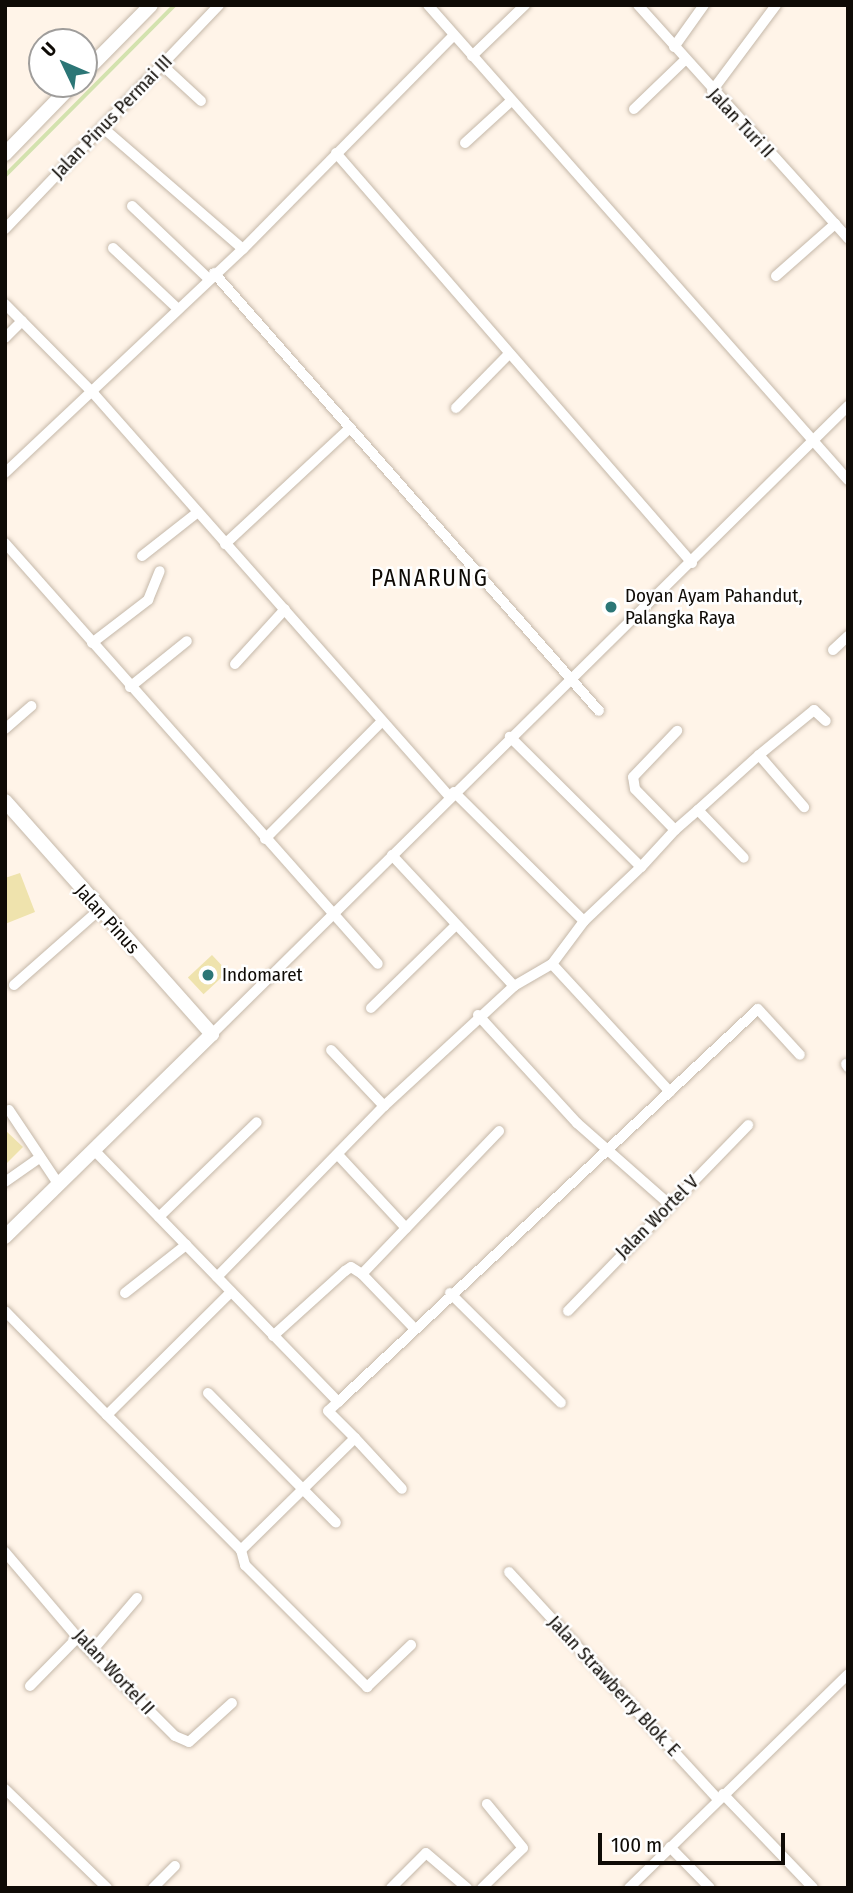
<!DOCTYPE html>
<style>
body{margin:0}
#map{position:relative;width:853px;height:1893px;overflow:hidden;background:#fff4e8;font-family:"Fira Sans Condensed",sans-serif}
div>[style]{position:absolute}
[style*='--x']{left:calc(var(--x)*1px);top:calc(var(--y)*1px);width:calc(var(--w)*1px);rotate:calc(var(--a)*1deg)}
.stream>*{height:3.5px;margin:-1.75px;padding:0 1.75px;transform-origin:1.75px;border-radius:1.75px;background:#d3e2ae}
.building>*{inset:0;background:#efe3ad;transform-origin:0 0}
.roads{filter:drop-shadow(0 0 2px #c5b8a9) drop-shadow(0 0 2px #c5b8a9)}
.minor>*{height:10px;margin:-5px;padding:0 5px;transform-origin:5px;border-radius:5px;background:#fff}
.tertiary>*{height:14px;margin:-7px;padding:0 7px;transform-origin:7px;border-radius:7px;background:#fff}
.dots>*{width:19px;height:19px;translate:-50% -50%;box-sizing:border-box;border:4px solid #fff;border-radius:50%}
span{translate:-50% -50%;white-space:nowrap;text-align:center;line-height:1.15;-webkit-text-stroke:5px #fff;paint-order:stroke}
.street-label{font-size:19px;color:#0f0b06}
.poi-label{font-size:19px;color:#0f0b06}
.left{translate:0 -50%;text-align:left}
.quarter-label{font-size:23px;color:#0f0b06;letter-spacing:2px}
.frame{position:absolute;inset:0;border:7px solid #0f0b06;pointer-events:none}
.north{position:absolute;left:28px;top:28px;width:70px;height:70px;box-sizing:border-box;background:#fff;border:2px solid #9f9d9b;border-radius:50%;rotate:314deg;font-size:19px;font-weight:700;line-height:28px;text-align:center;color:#0f0b06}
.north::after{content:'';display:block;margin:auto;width:24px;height:32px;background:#2c7676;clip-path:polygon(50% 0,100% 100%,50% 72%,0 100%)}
.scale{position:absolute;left:598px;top:1833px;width:187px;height:32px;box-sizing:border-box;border:4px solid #0f0b06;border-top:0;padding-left:9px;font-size:21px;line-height:24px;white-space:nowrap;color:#0f0b06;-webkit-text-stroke:5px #fff;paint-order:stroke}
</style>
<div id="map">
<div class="stream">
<i style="--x:5;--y:176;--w:241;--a:-45.2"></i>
</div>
<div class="building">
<i style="clip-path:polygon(20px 873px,35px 912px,5px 924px,5px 878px)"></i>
<i style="left:212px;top:955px;width:23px;height:33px;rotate:47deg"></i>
<i style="clip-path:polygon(5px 1130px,23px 1147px,5px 1165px)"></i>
</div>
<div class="roads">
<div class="minor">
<i style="--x:428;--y:5;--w:634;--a:48.52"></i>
<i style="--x:638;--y:5;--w:314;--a:48"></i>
<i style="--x:674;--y:47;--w:52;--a:-54.5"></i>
<i style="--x:472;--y:56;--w:74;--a:-43.9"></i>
<i style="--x:162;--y:65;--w:53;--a:42.7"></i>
<i style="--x:712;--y:91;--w:107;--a:-53.3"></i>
<i style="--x:634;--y:109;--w:71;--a:-43.9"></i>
<i style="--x:102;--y:127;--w:186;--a:40.9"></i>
<i style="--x:465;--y:143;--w:62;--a:-42.4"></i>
<i style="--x:336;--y:153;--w:543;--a:49.03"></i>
<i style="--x:132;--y:206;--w:105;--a:43.5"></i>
<i style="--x:5;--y:229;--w:310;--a:-46.3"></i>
<i style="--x:113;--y:248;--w:89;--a:43.2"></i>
<i style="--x:214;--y:273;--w:583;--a:48.68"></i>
<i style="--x:776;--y:276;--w:79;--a:-41.4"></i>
<i style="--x:5;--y:304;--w:127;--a:45.3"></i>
<i style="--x:94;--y:394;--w:536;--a:48.55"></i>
<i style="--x:5;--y:338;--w:24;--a:-45"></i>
<i style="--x:456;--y:408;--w:73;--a:-45.6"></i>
<i style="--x:5;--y:473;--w:327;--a:-43.3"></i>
<i style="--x:243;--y:249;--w:299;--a:-45.4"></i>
<i style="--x:5;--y:543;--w:562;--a:48.46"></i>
<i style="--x:225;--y:544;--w:171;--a:-42.9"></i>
<i style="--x:142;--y:556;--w:71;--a:-38.2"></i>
<i style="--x:92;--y:643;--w:71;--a:-37.5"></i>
<i style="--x:148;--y:600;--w:31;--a:-68"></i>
<i style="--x:833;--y:650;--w:21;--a:-43"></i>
<i style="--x:235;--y:664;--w:74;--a:-47.7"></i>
<i style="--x:130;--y:687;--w:73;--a:-38.9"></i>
<i style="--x:5;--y:729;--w:35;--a:-41"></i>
<i style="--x:759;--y:755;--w:71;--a:-39.3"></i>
<i style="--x:814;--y:710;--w:16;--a:43"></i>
<i style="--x:454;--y:792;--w:183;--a:44.8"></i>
<i style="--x:584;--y:921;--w:79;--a:-43.5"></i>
<i style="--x:641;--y:867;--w:185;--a:-135.2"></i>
<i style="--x:698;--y:810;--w:82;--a:-42"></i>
<i style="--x:759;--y:755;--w:69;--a:49.1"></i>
<i style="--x:675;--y:830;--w:30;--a:-41"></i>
<i style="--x:698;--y:810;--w:66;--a:46.2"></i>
<i style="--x:265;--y:839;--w:166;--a:-45.2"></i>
<i style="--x:641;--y:867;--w:50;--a:-47.4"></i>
<i style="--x:675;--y:830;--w:57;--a:-134.3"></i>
<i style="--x:635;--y:789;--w:12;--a:-99"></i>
<i style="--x:633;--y:777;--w:64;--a:-46.3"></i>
<i style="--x:552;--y:964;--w:174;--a:47.3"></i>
<i style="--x:14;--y:985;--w:113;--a:-41.4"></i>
<i style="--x:514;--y:986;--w:44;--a:-30.1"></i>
<i style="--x:552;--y:964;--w:54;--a:-53.3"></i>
<i style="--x:371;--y:1008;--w:117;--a:-44.3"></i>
<i style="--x:478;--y:1015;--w:147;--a:47.5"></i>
<i style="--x:577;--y:1123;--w:123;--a:41.4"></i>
<i style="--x:212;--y:1034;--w:894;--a:-44.64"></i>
<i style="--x:846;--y:1064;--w:4;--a:56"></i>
<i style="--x:384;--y:1106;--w:177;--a:-42.7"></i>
<i style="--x:514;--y:986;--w:179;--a:-133"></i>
<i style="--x:9;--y:1110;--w:90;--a:56.3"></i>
<i style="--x:94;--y:1150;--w:351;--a:45.9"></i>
<i style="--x:338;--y:1402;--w:13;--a:138"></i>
<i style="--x:328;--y:1411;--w:38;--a:45"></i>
<i style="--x:355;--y:1438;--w:160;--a:135.5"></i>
<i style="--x:241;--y:1550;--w:190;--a:-134.8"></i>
<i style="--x:107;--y:1415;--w:175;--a:-44.8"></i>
<i style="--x:340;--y:1157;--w:97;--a:47.1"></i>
<i style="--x:5;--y:1182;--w:38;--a:-35"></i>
<i style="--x:159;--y:1217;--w:136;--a:-44.1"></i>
<i style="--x:217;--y:1277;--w:239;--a:-45.7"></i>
<i style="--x:384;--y:1106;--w:77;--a:-133.4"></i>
<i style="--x:125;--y:1293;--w:78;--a:-38.2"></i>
<i style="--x:450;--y:1293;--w:156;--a:44.7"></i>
<i style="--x:5;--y:1311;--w:146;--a:45.6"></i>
<i style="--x:568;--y:1311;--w:259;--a:-45.9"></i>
<i style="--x:413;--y:1327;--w:74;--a:-133.9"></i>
<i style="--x:362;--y:1274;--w:198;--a:-46.2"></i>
<i style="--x:273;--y:1336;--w:97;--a:-42.1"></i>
<i style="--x:345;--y:1271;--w:7;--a:-34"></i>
<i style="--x:351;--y:1267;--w:13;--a:32"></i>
<i style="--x:208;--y:1393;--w:182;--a:45.4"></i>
<i style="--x:338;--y:1402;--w:575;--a:-43.1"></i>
<i style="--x:758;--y:1009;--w:62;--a:47.6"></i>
<i style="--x:355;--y:1438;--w:69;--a:47.3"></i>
<i style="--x:241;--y:1550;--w:16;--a:75"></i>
<i style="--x:245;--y:1565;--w:173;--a:45"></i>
<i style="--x:367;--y:1687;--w:61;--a:-43.7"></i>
<i style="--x:5;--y:1552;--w:121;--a:49.7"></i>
<i style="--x:83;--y:1644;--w:130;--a:45"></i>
<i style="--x:175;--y:1736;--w:15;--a:23"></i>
<i style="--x:189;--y:1742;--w:58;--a:-42.2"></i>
<i style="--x:509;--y:1572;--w:309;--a:47.4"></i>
<i style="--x:91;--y:1652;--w:71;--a:-49.6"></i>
<i style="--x:30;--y:1686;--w:67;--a:-45.6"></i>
<i style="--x:5;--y:1789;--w:142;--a:44.1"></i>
<i style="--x:723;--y:1794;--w:130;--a:46.2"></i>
<i style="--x:670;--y:1847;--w:57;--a:45.7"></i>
<i style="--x:153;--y:1888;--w:31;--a:-45"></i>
<i style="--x:391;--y:1888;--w:49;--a:-45"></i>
<i style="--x:426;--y:1853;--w:54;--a:40.5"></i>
<i style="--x:482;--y:1888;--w:57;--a:-44.3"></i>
<i style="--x:523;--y:1848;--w:57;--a:-129.3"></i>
<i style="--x:629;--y:1888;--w:306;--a:-44.3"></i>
</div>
<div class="tertiary">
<i style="--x:84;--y:73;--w:95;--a:-45.4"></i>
<i style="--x:5;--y:154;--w:98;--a:-45.8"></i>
<i style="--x:5;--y:801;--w:312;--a:48.4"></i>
<i style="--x:212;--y:1034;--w:290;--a:135.6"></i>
</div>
</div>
<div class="dots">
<i style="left:611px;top:607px;background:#2c7676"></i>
<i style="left:208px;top:975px;background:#2c7676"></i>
</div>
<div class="street-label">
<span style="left:112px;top:117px;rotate:-46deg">Jalan Pinus Permai III</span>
<span style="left:741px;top:123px;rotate:47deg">Jalan Turi II</span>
<span style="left:107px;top:919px;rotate:48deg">Jalan Pinus</span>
<span style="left:657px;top:1217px;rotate:-45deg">Jalan Wortel V</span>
<span style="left:114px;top:1672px;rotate:47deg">Jalan Wortel II</span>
<span style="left:614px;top:1686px;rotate:47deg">Jalan Strawberry Blok. E</span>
</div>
<div class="poi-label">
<span class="left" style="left:625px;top:607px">Doyan Ayam Pahandut,<br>Palangka Raya</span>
<span class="left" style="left:222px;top:975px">Indomaret</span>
</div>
<div class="quarter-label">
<span style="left:430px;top:578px">PANARUNG</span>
</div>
<div class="frame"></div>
<div class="north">U</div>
<div class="scale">100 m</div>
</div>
